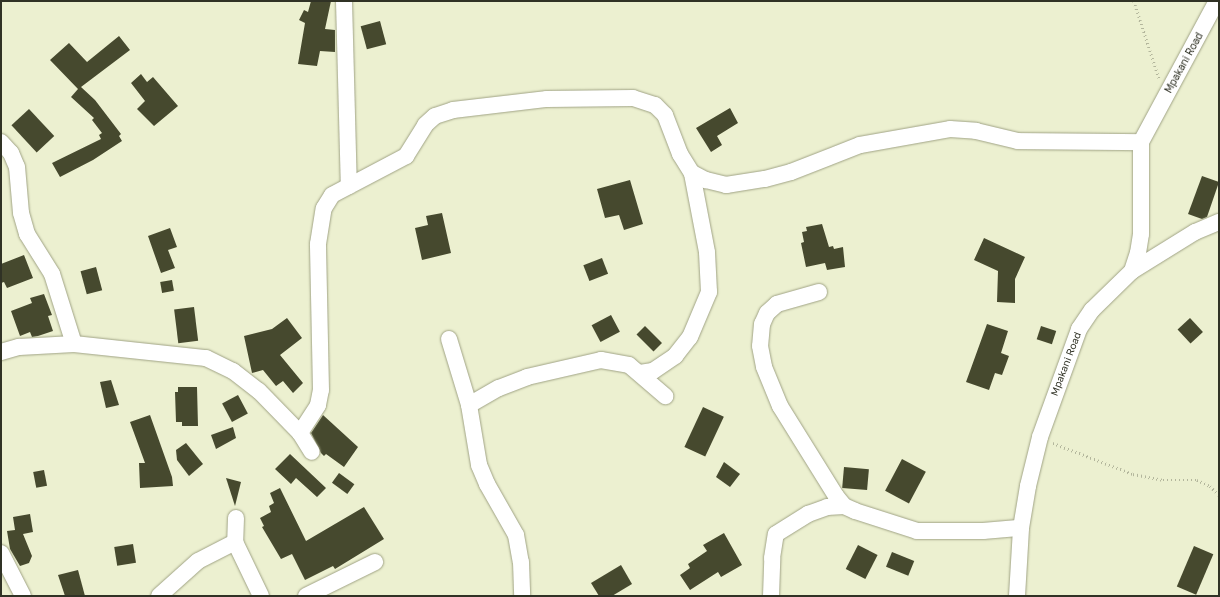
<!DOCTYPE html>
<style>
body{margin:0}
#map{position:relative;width:1220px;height:597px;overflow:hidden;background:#ecf0d0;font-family:"Golos Text",sans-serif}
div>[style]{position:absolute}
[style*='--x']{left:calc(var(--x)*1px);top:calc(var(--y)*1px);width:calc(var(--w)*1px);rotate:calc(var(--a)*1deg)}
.building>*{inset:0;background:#46492e;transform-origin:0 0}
.path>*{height:2.5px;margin-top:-1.25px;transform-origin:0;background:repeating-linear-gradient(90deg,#b3b69c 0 1px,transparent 0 4px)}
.roads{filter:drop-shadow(0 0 1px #a0a385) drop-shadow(0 0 1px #a0a385)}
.minor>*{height:16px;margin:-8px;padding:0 8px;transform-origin:8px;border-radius:8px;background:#fff}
span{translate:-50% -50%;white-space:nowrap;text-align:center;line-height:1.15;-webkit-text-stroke:4px #fff;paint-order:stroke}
.street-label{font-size:10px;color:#303225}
.frame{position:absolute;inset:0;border:2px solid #303225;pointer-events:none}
</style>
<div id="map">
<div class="building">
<i style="clip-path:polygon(311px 1px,331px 1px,325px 29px,335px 30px,335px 52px,320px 51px,317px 66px,298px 64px,305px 23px,299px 20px,304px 10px,308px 12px)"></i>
<i style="left:380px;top:21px;width:24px;height:20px;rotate:75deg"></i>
<i style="clip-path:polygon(119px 36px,130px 50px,81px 87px,95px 100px,121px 134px,119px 136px,122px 141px,93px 160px,60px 177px,52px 163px,101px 139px,99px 135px,102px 133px,92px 120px,94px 118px,71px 97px,78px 89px,50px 60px,69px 43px,87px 62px)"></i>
<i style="clip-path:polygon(141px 74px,147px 82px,153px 77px,178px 106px,154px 126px,137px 109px,145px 101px,131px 83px)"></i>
<i style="clip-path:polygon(730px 108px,738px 123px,717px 136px,722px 145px,711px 152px,696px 128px)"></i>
<i style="left:29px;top:109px;width:37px;height:24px;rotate:47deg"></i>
<i style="clip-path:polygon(1202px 176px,1219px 182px,1207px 217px,1202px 219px,1188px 214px)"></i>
<i style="clip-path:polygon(630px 180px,643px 224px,624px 230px,619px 215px,605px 218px,597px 189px)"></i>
<i style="clip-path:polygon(442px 213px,451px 253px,422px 260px,415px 228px,428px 225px,426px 216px)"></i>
<i style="clip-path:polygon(822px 224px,829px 247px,833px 246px,834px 249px,843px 247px,845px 267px,827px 270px,825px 263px,806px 267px,801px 243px,804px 242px,802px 232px,807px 231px,806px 227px)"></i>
<i style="clip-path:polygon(170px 228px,177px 247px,168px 250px,175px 268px,161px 273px,148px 236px)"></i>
<i style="clip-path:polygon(984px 238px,1025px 257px,1015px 279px,1015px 303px,997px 302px,998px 271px,974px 260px)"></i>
<i style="clip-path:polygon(24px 255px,33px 278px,7px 288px,4px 282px,1px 283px,1px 264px)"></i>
<i style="left:602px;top:258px;width:17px;height:20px;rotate:69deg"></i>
<i style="left:96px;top:267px;width:24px;height:16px;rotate:75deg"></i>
<i style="left:172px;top:280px;width:11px;height:12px;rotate:80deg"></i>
<i style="clip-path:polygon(44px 294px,52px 315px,48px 316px,53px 331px,38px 336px,32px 337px,30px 332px,20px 336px,11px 311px,32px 303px,30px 298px)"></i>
<i style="left:194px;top:307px;width:34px;height:20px;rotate:83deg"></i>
<i style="left:611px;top:315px;width:19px;height:22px;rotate:62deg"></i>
<i style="clip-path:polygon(287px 318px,302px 338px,280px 355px,303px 383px,293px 393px,283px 381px,276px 386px,263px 370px,252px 373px,244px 336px,272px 329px)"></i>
<i style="left:1190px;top:318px;width:19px;height:17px;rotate:47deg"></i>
<i style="clip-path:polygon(987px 324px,1008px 331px,1001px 353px,1009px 356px,1002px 375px,995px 373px,989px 390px,966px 382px)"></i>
<i style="left:645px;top:326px;width:24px;height:12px;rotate:45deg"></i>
<i style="left:1041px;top:326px;width:16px;height:14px;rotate:18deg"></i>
<i style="clip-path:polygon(111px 380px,119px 405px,106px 408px,100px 382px)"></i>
<i style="clip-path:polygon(178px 387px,197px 387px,198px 426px,182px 426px,182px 422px,176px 422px,175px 392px,178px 392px)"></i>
<i style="left:238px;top:395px;width:21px;height:18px;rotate:62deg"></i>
<i style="left:703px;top:407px;width:23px;height:44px;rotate:25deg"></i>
<i style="clip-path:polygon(150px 415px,172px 477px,173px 486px,140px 488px,139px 463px,145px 463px,130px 422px)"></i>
<i style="clip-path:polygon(323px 415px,358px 447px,344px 467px,326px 454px,324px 456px,321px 453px,311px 433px)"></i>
<i style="clip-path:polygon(233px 427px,236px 438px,216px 449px,211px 435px)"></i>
<i style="clip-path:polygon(186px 443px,203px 464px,189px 476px,177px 460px,176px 450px)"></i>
<i style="clip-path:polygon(290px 454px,326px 488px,317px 497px,296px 478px,291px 484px,275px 469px)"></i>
<i style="left:902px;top:459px;width:27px;height:36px;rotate:28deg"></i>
<i style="clip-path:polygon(724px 462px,740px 474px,730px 487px,716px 477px)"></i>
<i style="left:844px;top:467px;width:25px;height:21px;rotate:5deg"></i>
<i style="left:44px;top:470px;width:16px;height:11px;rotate:79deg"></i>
<i style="left:339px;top:473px;width:19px;height:12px;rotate:36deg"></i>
<i style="clip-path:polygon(226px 478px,241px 482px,235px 506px)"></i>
<i style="clip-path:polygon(280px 488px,306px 541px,364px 507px,384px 539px,335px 569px,333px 566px,305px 580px,292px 554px,281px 559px,262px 527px,264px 526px,260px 518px,271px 512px,269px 506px,274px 503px,270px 493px)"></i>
<i style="clip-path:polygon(30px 514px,33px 532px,23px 534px,32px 556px,29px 563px,20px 566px,10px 549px,7px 531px,15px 530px,13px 517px)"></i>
<i style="clip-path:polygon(724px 533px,742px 565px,721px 577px,718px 572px,690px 590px,680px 575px,690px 568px,688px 564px,707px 551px,703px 545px)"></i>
<i style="left:133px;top:544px;width:19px;height:19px;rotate:81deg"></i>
<i style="left:858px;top:545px;width:22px;height:27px;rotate:27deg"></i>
<i style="left:1194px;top:546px;width:21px;height:44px;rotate:23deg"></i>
<i style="left:892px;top:552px;width:24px;height:16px;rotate:22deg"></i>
<i style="clip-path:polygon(621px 565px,632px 584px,612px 596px,599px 596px,591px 583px)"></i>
<i style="clip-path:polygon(78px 570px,85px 596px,65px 596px,58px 575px)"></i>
</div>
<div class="path">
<i style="--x:1134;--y:1;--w:81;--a:72"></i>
<i style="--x:1053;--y:443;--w:86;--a:21.2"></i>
<i style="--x:1133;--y:474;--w:31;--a:11"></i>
<i style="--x:1163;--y:480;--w:34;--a:0"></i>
<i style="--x:1197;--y:480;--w:14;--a:25"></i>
<i style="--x:1210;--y:486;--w:13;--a:45"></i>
</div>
<div class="roads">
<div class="minor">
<i style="--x:344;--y:1;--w:185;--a:88.5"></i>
<i style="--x:1;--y:142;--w:15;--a:48"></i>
<i style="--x:11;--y:153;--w:15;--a:67"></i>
<i style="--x:17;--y:167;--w:46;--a:85"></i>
<i style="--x:21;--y:213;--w:22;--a:74"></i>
<i style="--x:27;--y:234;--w:47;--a:58"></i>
<i style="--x:52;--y:274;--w:73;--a:72.6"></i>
<i style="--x:1132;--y:271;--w:74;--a:-31.8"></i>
<i style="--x:1195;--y:232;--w:26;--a:-23"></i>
<i style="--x:819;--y:292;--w:44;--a:164.1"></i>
<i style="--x:777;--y:304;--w:13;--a:138"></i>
<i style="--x:767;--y:313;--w:12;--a:114"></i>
<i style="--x:762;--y:324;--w:22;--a:95"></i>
<i style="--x:760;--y:346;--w:21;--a:79"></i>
<i style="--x:764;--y:367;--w:42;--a:67.7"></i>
<i style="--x:780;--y:406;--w:106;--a:58.1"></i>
<i style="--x:836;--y:496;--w:13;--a:51"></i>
<i style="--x:844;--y:506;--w:12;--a:24"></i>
<i style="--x:855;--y:511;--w:65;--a:17.9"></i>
<i style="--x:917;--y:531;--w:66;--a:0"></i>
<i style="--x:983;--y:531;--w:38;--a:-5"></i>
<i style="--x:449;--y:339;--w:69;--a:73.1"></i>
<i style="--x:469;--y:405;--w:61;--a:80.5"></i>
<i style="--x:479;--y:465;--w:21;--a:67"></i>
<i style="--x:487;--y:484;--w:59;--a:60.4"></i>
<i style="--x:516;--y:535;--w:27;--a:80"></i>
<i style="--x:521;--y:562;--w:34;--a:88"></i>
<i style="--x:1;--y:352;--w:19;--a:-16"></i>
<i style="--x:19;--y:347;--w:55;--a:-3.1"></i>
<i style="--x:74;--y:344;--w:133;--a:6.1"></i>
<i style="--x:206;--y:358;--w:30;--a:26"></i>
<i style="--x:233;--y:371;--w:33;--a:38"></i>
<i style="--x:259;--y:391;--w:59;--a:45.7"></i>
<i style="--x:300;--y:433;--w:22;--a:58"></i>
<i style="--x:640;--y:373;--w:13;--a:-9"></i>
<i style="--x:653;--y:371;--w:27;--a:-34"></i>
<i style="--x:675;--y:356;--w:24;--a:-52"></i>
<i style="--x:690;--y:337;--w:49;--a:-67.1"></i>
<i style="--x:709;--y:292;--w:40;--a:-92.9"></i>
<i style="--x:707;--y:252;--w:80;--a:-100.8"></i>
<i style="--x:469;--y:405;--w:34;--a:-30"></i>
<i style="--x:499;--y:388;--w:30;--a:-21"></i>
<i style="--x:527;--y:377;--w:76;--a:-12.9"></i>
<i style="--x:601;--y:360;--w:28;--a:10"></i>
<i style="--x:629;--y:365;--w:48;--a:40.7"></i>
<i style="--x:300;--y:433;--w:33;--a:-57"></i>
<i style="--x:318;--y:405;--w:15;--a:-79"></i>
<i style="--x:321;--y:390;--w:146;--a:-91.2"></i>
<i style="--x:318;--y:244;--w:36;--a:-81"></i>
<i style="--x:324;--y:208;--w:15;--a:-58"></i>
<i style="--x:332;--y:195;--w:84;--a:-27.8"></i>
<i style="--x:406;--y:156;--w:36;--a:-58"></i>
<i style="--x:425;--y:125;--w:13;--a:-42"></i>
<i style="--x:435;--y:116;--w:19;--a:-18"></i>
<i style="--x:453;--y:110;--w:95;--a:-6.7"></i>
<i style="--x:547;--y:99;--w:86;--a:-0.7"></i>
<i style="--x:633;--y:98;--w:23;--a:18"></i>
<i style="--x:655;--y:105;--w:14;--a:45"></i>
<i style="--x:665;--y:115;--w:42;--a:69"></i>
<i style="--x:680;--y:154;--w:22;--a:58"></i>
<i style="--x:692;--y:173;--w:16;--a:27"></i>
<i style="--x:706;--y:180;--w:21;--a:14"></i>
<i style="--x:726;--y:185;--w:39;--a:-9"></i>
<i style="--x:765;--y:179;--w:27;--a:-15"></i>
<i style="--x:791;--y:172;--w:74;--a:-21.4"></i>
<i style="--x:860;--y:145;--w:91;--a:-10.1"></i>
<i style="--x:950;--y:129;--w:26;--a:4"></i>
<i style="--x:976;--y:131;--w:43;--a:13.4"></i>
<i style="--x:1018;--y:141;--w:123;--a:0.5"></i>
<i style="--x:236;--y:518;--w:24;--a:92"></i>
<i style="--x:235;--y:542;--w:60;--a:64.3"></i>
<i style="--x:1;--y:553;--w:48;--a:62.9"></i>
<i style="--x:159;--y:596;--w:52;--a:-41.9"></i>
<i style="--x:198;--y:561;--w:42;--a:-27.2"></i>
<i style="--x:306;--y:596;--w:77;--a:-26.2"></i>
<i style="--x:771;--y:596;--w:38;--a:-88"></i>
<i style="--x:772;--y:558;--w:24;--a:-81"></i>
<i style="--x:776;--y:534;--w:38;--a:-32"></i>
<i style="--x:808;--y:514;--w:20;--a:-20"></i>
<i style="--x:827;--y:507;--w:17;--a:-3"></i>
<i style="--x:1017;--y:596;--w:68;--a:-86.6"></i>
<i style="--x:1021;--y:528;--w:43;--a:-80.5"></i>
<i style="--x:1028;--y:486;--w:50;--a:-76.2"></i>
<i style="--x:1040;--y:437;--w:115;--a:-70.1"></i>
<i style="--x:1079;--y:329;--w:23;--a:-56"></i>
<i style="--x:1092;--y:310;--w:56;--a:-44.3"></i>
<i style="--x:1132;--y:271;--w:19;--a:-72"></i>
<i style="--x:1138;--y:253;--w:19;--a:-81"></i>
<i style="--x:1141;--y:234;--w:92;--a:-90"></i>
<i style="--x:1141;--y:142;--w:160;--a:-61.7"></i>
</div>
</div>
<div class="street-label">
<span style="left:1184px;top:63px;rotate:-61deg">Mpakani Road</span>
<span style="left:1066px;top:364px;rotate:-69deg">Mpakani Road</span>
</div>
<div class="frame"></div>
</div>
